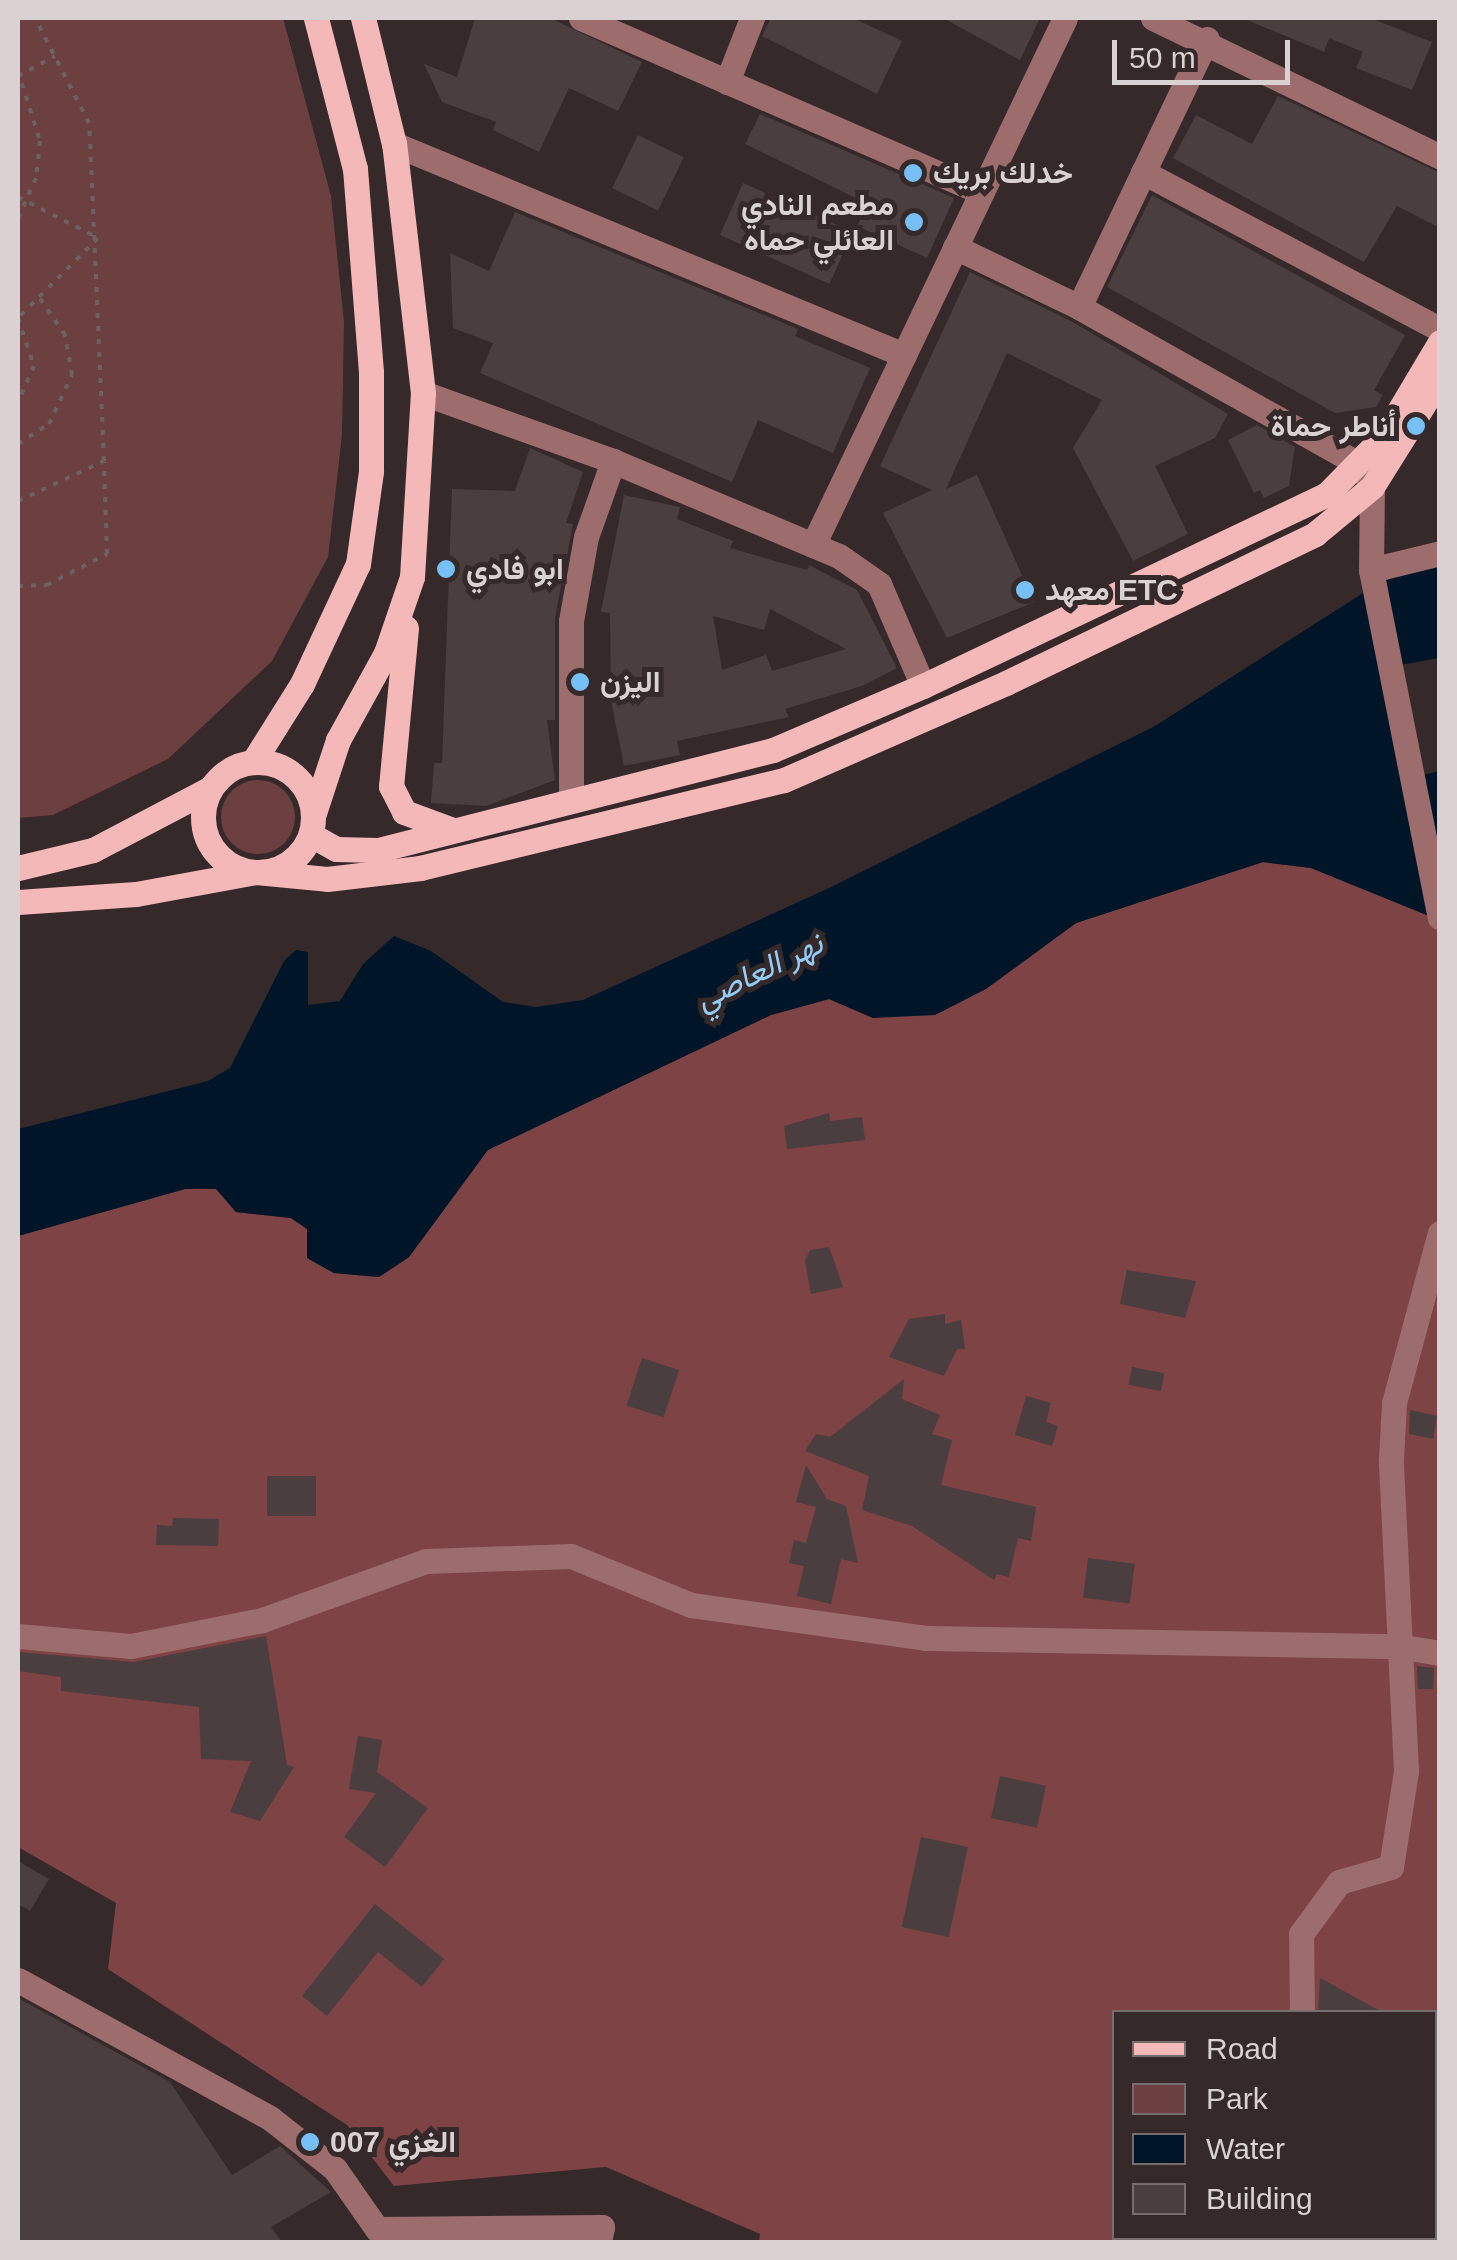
<!DOCTYPE html>
<meta charset="utf-8">
<style>
body{margin:0}
#map{position:relative;width:1457px;height:2260px;overflow:hidden;background:#352929;font-family:Arial,Vazirmatn,sans-serif}
div>[style]{position:absolute}
[style*='--x']{left:calc(var(--x)*1px);top:calc(var(--y)*1px);width:calc(var(--w)*1px);rotate:calc(var(--a)*1deg)}
.green>*{inset:0;background:#6c4041}
.round{border-radius:50%}
.forest>*{inset:0;background:#7e4345}
.water>*{inset:0;background:#001527}
.building>*{inset:0;background:#4a3e3e;transform-origin:0 0}
.path>*{height:4px;margin-top:-2px;transform-origin:0;background:repeating-linear-gradient(90deg,#6c6262 0 5px,transparent 0 13px)}
.minor>*{height:25px;margin:-12.5px;padding:0 12.5px;transform-origin:12.5px;border-radius:12.5px;background:#9d6c6c}
.major>*{height:25px;margin:-12.5px;padding:0 12.5px;transform-origin:12.5px;border-radius:12.5px;background:#f5b8b8}
.major>.ring{margin:-12.5px;padding:0;box-sizing:content-box;background:none;border:25px solid #f5b8b8;border-radius:50%}
.dots>*{width:28px;height:28px;translate:-50% -50%;box-sizing:border-box;border:5px solid #352929;border-radius:50%}
span{translate:-50% -50%;white-space:nowrap;text-align:center;line-height:1.15;-webkit-text-stroke:10px #352929;paint-order:stroke}
.poi-label{font-size:30px;color:#dad2d2;font-weight:700}
.left{translate:0 -50%;text-align:left}
.right{translate:-100% -50%;text-align:right}
.water-label{font-size:32px;color:#91ccfa;font-style:italic}
.frame{position:absolute;inset:0;border:20px solid #dad2d2;pointer-events:none}
.legend{position:absolute;left:1112px;top:2010px;width:325px;height:230px;box-sizing:border-box;background:#352929;border:2px solid #776d6d;margin:0;padding:12px 18px;list-style:none;font-size:30px;color:#dad2d2}
.legend li{display:flex;align-items:center;gap:20px;height:50px}
.legend b{width:50px;border:2px solid #776d6d}
.scale{position:absolute;left:1112px;top:40px;width:178px;height:45px;box-sizing:border-box;border:5px solid #dad2d2;border-top:0;padding-left:12px;font-size:30px;line-height:35px;white-space:nowrap;color:#dad2d2;-webkit-text-stroke:8px #352929;paint-order:stroke}
</style>
<div id="map">
<div class="green">
<i style="clip-path:polygon(18px 18px,283px 18px,331px 196px,344px 322px,342px 435px,328px 557px,272px 661px,168px 759px,53px 815px,18px 818px)"></i>
<i class="round" style="left:221px;top:780px;width:74px;height:74px"></i>
</div>
<div class="forest">
<i style="clip-path:polygon(evenodd,1263px 862px,1311px 868px,1439px 920px,1439px 2242px,759px 2242px,760px 2234px,606px 2167px,394px 2186px,347px 2125px,108px 1969px,116px 1903px,18px 1847px,18px 1236px,185px 1189px,217px 1189px,236px 1212px,291px 1218px,307px 1229px,307px 1258px,334px 1273px,379px 1277px,409px 1257px,487px 1150px,771px 1015px,829px 999px,873px 1018px,986px 989px,1076px 923px,1263px 862px,1114px 2012px,1434px 2012px,1434px 2238px,1114px 2238px,1114px 2012px)"></i>
</div>
<div class="water">
<i style="clip-path:polygon(1439px 564px,1439px 658px,1383px 668px,1408px 779px,1439px 771px,1439px 920px,1311px 868px,1263px 862px,1076px 923px,986px 989px,935px 1015px,873px 1018px,829px 999px,771px 1015px,488px 1150px,409px 1257px,379px 1277px,334px 1273px,307px 1258px,307px 1229px,291px 1218px,236px 1212px,216px 1189px,185px 1189px,18px 1236px,18px 1129px,208px 1081px,230px 1068px,284px 961px,296px 950px,308px 952px,308px 1005px,340px 1001px,363px 964px,394px 936px,431px 951px,503px 1002px,536px 1007px,583px 1000px,827px 889px,1155px 726px,1382px 581px)"></i>
</div>
<div class="building">
<i style="clip-path:polygon(475px 18px,550px 18px,642px 62px,618px 111px,569px 88px,539px 152px,493px 130px,496px 122px,442px 102px,424px 64px,457px 77px)"></i>
<i style="clip-path:polygon(771px 18px,853px 18px,902px 41px,877px 94px,762px 36px)"></i>
<i style="clip-path:polygon(943px 18px,1040px 18px,1020px 60px)"></i>
<i style="clip-path:polygon(1242px 18px,1370px 18px,1432px 42px,1412px 90px,1356px 68px,1363px 52px,1329px 38px,1324px 52px)"></i>
<i style="clip-path:polygon(1278px 96px,1440px 173px,1440px 228px,1397px 206px,1364px 262px,1173px 158px,1196px 115px,1252px 144px)"></i>
<i style="clip-path:polygon(760px 114px,954px 198px,927px 258px,857px 226px,868px 204px,745px 144px)"></i>
<i style="left:638px;top:135px;width:51px;height:59px;rotate:26deg"></i>
<i style="left:743px;top:183px;width:120px;height:57px;rotate:24deg"></i>
<i style="clip-path:polygon(1152px 195px,1405px 335px,1374px 390px,1383px 395px,1376px 407px,1335px 413px,1107px 287px)"></i>
<i style="clip-path:polygon(515px 212px,798px 329px,795px 336px,870px 368px,833px 453px,758px 420px,732px 482px,480px 373px,493px 343px,453px 328px,450px 253px,489px 271px)"></i>
<i style="clip-path:polygon(970px 272px,1071px 321px,1228px 414px,1215px 438px,1155px 466px,1188px 534px,1133px 561px,1073px 448px,1102px 400px,1007px 353px,946px 489px,977px 475px,1034px 602px,947px 638px,883px 513px,932px 490px,880px 466px)"></i>
<i style="clip-path:polygon(1257px 425px,1295px 447px,1289px 486px,1264px 498px,1260px 490px,1254px 493px,1228px 440px)"></i>
<i style="clip-path:polygon(530px 448px,583px 472px,566px 523px,573px 524px,555px 618px,555px 720px,547px 720px,555px 780px,486px 806px,431px 803px,434px 763px,442px 763px,452px 489px,515px 491px)"></i>
<i style="clip-path:polygon(evenodd,624px 495px,680px 507px,677px 519px,733px 541px,730px 548px,807px 570px,809px 565px,857px 590px,897px 668px,862px 686px,785px 709px,789px 717px,677px 741px,680px 755px,624px 766px,611px 701px,610px 613px,601px 612px,624px 495px,770px 609px,846px 649px,772px 671px,766px 655px,722px 670px,713px 616px,764px 630px,770px 609px)"></i>
<i style="clip-path:polygon(829px 1113px,830px 1121px,862px 1117px,865px 1140px,787px 1149px,784px 1126px)"></i>
<i style="clip-path:polygon(829px 1247px,843px 1287px,811px 1294px,805px 1261px,810px 1250px)"></i>
<i style="clip-path:polygon(1127px 1270px,1196px 1281px,1185px 1318px,1120px 1304px)"></i>
<i style="clip-path:polygon(945px 1314px,945px 1324px,961px 1320px,965px 1349px,957px 1349px,944px 1376px,889px 1357px,909px 1319px)"></i>
<i style="left:642px;top:1358px;width:39px;height:50px;rotate:18deg"></i>
<i style="left:1132px;top:1367px;width:33px;height:18px;rotate:11deg"></i>
<i style="clip-path:polygon(904px 1379px,902px 1399px,940px 1415px,932px 1434px,952px 1440px,941px 1485px,1036px 1507px,1031px 1541px,1018px 1538px,1009px 1577px,997px 1574px,994px 1580px,912px 1526px,862px 1510px,869px 1476px,805px 1451px,816px 1434px,830px 1437px)"></i>
<i style="clip-path:polygon(1026px 1396px,1051px 1403px,1046px 1422px,1058px 1426px,1052px 1446px,1015px 1435px)"></i>
<i style="clip-path:polygon(1410px 1410px,1437px 1416px,1433px 1439px,1409px 1434px)"></i>
<i style="clip-path:polygon(806px 1465px,827px 1499px,846px 1506px,858px 1563px,841px 1559px,831px 1604px,797px 1596px,804px 1566px,789px 1563px,794px 1540px,806px 1543px,816px 1507px,796px 1502px)"></i>
<i style="left:267px;top:1476px;width:49px;height:40px"></i>
<i style="clip-path:polygon(173px 1518px,219px 1519px,218px 1546px,156px 1545px,157px 1525px,172px 1526px)"></i>
<i style="left:1088px;top:1558px;width:47px;height:40px;rotate:7deg"></i>
<i style="clip-path:polygon(266px 1636px,287px 1765px,294px 1767px,260px 1821px,230px 1812px,251px 1761px,201px 1759px,199px 1707px,61px 1691px,61px 1677px,18px 1671px,18px 1652px,134px 1662px)"></i>
<i style="clip-path:polygon(1417px 1666px,1434px 1668px,1433px 1689px,1418px 1689px)"></i>
<i style="clip-path:polygon(358px 1736px,382px 1740px,377px 1772px,428px 1808px,385px 1867px,344px 1837px,376px 1793px,349px 1789px)"></i>
<i style="left:1000px;top:1776px;width:47px;height:43px;rotate:12deg"></i>
<i style="left:921px;top:1837px;width:48px;height:92px;rotate:12deg"></i>
<i style="clip-path:polygon(18px 1861px,49px 1879px,30px 1911px,18px 1904px)"></i>
<i style="clip-path:polygon(375px 1904px,444px 1959px,422px 1987px,378px 1952px,327px 2016px,302px 1996px)"></i>
<i style="clip-path:polygon(1320px 1978px,1382px 2012px,1318px 2012px)"></i>
<i style="clip-path:polygon(18px 1998px,170px 2082px,232px 2175px,280px 2146px,331px 2192px,271px 2227px,282px 2242px,18px 2242px)"></i>
</div>
<div class="path">
<i style="--x:18;--y:71;--w:73;--a:72.6"></i>
<i style="--x:40;--y:141;--w:37;--a:96"></i>
<i style="--x:36;--y:178;--w:44;--a:114.2"></i>
<i style="--x:18;--y:76;--w:42;--a:-28.4"></i>
<i style="--x:18;--y:197;--w:90;--a:27.1"></i>
<i style="--x:98;--y:238;--w:113;--a:135"></i>
<i style="--x:18;--y:318;--w:51;--a:71.6"></i>
<i style="--x:34;--y:366;--w:39;--a:114"></i>
<i style="--x:18;--y:444;--w:37;--a:-33"></i>
<i style="--x:49;--y:424;--w:54;--a:-64.9"></i>
<i style="--x:72;--y:375;--w:41;--a:-99.9"></i>
<i style="--x:65;--y:335;--w:46;--a:-124.4"></i>
<i style="--x:18;--y:501;--w:95;--a:-24.9"></i>
<i style="--x:104;--y:461;--w:338;--a:-92.5"></i>
<i style="--x:89;--y:123;--w:118;--a:-117.2"></i>
<i style="--x:18;--y:586;--w:29;--a:-2"></i>
<i style="--x:47;--y:585;--w:68;--a:-27.3"></i>
<i style="--x:107;--y:554;--w:92;--a:-91.9"></i>
</div>
<div class="minor">
<i style="--x:581;--y:18;--w:437;--a:23.5"></i>
<i style="--x:1153;--y:18;--w:319;--a:25.8"></i>
<i style="--x:727;--y:82;--w:69;--a:-68.7"></i>
<i style="--x:394;--y:144;--w:552;--a:22.48"></i>
<i style="--x:1143;--y:172;--w:336;--a:27.9"></i>
<i style="--x:955;--y:247;--w:138;--a:25.8"></i>
<i style="--x:1079;--y:307;--w:323;--a:29.3"></i>
<i style="--x:1361;--y:465;--w:25;--a:63"></i>
<i style="--x:1372;--y:487;--w:83;--a:90.7"></i>
<i style="--x:1371;--y:570;--w:354;--a:78.8"></i>
<i style="--x:1079;--y:307;--w:297;--a:-64.5"></i>
<i style="--x:423;--y:393;--w:202;--a:19.7"></i>
<i style="--x:613;--y:461;--w:245;--a:22.8"></i>
<i style="--x:839;--y:556;--w:49;--a:35"></i>
<i style="--x:879;--y:584;--w:111;--a:66.7"></i>
<i style="--x:813;--y:545;--w:584;--a:-64.44"></i>
<i style="--x:1371;--y:570;--w:71;--a:-13.8"></i>
<i style="--x:571;--y:798;--w:177;--a:-90"></i>
<i style="--x:571;--y:621;--w:85;--a:-79.9"></i>
<i style="--x:586;--y:537;--w:81;--a:-70.4"></i>
<i style="--x:18;--y:1636;--w:113;--a:5.1"></i>
<i style="--x:131;--y:1646;--w:134;--a:-11.2"></i>
<i style="--x:262;--y:1620;--w:174;--a:-19.8"></i>
<i style="--x:426;--y:1561;--w:145;--a:-2"></i>
<i style="--x:571;--y:1556;--w:130;--a:22.2"></i>
<i style="--x:691;--y:1605;--w:237;--a:8"></i>
<i style="--x:926;--y:1638;--w:472;--a:1"></i>
<i style="--x:1398;--y:1646;--w:43;--a:9.5"></i>
<i style="--x:18;--y:1980;--w:287;--a:28.7"></i>
<i style="--x:270;--y:2118;--w:83;--a:38.1"></i>
<i style="--x:335;--y:2169;--w:73;--a:55"></i>
<i style="--x:377;--y:2229;--w:225;--a:-0.5"></i>
<i style="--x:602;--y:2227;--w:15;--a:101"></i>
<i style="--x:1302;--y:2012;--w:78;--a:-90.7"></i>
<i style="--x:1301;--y:1934;--w:64;--a:-53.8"></i>
<i style="--x:1339;--y:1882;--w:54;--a:-16.1"></i>
<i style="--x:1391;--y:1867;--w:97;--a:-81.1"></i>
<i style="--x:1406;--y:1771;--w:312;--a:-92.8"></i>
<i style="--x:1391;--y:1459;--w:56;--a:-86.9"></i>
<i style="--x:1394;--y:1403;--w:176;--a:-74.9"></i>
<i style="--x:1143;--y:2242;--w:5;--a:-53"></i>
</div>
<div class="major">
<i style="--x:406;--y:628;--w:159;--a:95.4"></i>
<i style="--x:391;--y:786;--w:29;--a:63"></i>
<i style="--x:404;--y:812;--w:52;--a:20.2"></i>
<i style="--x:253;--y:762;--w:92;--a:-57.9"></i>
<i style="--x:302;--y:684;--w:132;--a:-65"></i>
<i style="--x:358;--y:564;--w:94;--a:-82"></i>
<i style="--x:371;--y:471;--w:99;--a:-90"></i>
<i style="--x:371;--y:372;--w:204;--a:-94.5"></i>
<i style="--x:355;--y:169;--w:156;--a:-104.5"></i>
<i class="ring" style="left:203px;top:762px;width:85px;height:85px"></i>
<i style="--x:314;--y:813;--w:77;--a:-71.8"></i>
<i style="--x:338;--y:740;--w:99;--a:-61.1"></i>
<i style="--x:386;--y:653;--w:80;--a:-71.1"></i>
<i style="--x:412;--y:577;--w:184;--a:-86.6"></i>
<i style="--x:423;--y:393;--w:251;--a:-96.6"></i>
<i style="--x:394;--y:144;--w:130;--a:-103.8"></i>
<i style="--x:311;--y:835;--w:29;--a:29"></i>
<i style="--x:336;--y:849;--w:42;--a:1.4"></i>
<i style="--x:378;--y:850;--w:407;--a:-14.2"></i>
<i style="--x:773;--y:750;--w:163;--a:-23.1"></i>
<i style="--x:923;--y:686;--w:447;--a:-25.4"></i>
<i style="--x:1327;--y:494;--w:81;--a:-45.5"></i>
<i style="--x:1384;--y:436;--w:109;--a:-59.2"></i>
<i style="--x:18;--y:868;--w:77;--a:-13.5"></i>
<i style="--x:93;--y:850;--w:133;--a:-27.7"></i>
<i style="--x:18;--y:902;--w:118;--a:-3.9"></i>
<i style="--x:136;--y:894;--w:122;--a:-10.4"></i>
<i style="--x:256;--y:872;--w:71;--a:5.6"></i>
<i style="--x:327;--y:879;--w:94;--a:-6.7"></i>
<i style="--x:420;--y:868;--w:374;--a:-13.6"></i>
<i style="--x:784;--y:780;--w:242;--a:-23.6"></i>
<i style="--x:1006;--y:683;--w:343;--a:-25.7"></i>
<i style="--x:1315;--y:534;--w:74;--a:-39.5"></i>
<i style="--x:1372;--y:487;--w:128;--a:-58"></i>
</div>
<div class="dots">
<i style="left:913px;top:173px;background:#76c0f7"></i>
<i style="left:914px;top:222px;background:#76c0f7"></i>
<i style="left:1416px;top:426px;background:#76c0f7"></i>
<i style="left:446px;top:569px;background:#76c0f7"></i>
<i style="left:1025px;top:590px;background:#76c0f7"></i>
<i style="left:580px;top:682px;background:#76c0f7"></i>
<i style="left:310px;top:2142px;background:#76c0f7"></i>
</div>
<div class="poi-label">
<span class="left" style="left:933px;top:173px">خدلك بريك</span>
<span class="right" style="left:894px;top:222px">مطعم النادي<br>العائلي حماه</span>
<span class="right" style="left:1396px;top:426px">أناطر حماة</span>
<span class="left" style="left:466px;top:569px">ابو فادي</span>
<span class="left" style="left:1045px;top:590px">معهد ETC</span>
<span class="left" style="left:600px;top:682px">اليزن</span>
<span class="left" style="left:330px;top:2142px">الغزي 007</span>
</div>
<div class="water-label">
<span style="left:759px;top:971px;rotate:-26deg">نهر العاصي</span>
</div>
<div class="frame"></div>
<ul class="legend">
<li><b style="height:12px;background:#f5b8b8"></b>Road</li>
<li><b style="height:28px;background:#6c4041"></b>Park</li>
<li><b style="height:28px;background:#001527"></b>Water</li>
<li><b style="height:28px;background:#4a3e3e"></b>Building</li>
</ul>
<div class="scale">50 m</div>
</div>
